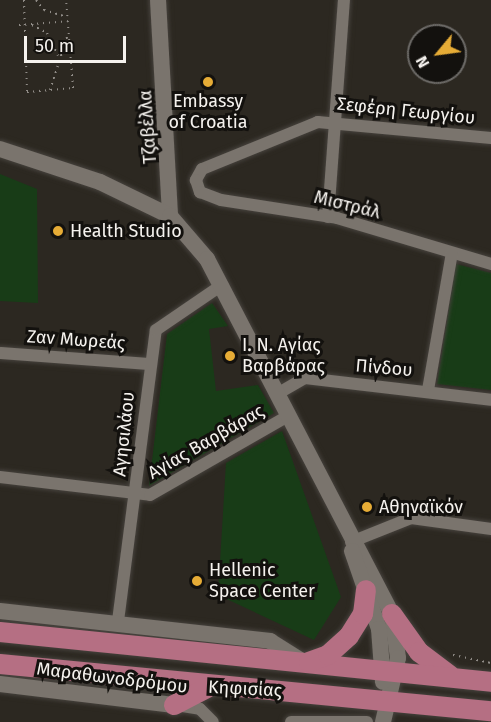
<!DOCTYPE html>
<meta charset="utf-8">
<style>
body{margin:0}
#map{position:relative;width:491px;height:722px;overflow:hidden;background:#2c2821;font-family:"Fira Sans",sans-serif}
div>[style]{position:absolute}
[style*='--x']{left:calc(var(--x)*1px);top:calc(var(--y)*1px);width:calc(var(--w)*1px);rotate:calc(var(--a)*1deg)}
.green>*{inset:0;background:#183c17}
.path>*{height:2px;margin-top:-1px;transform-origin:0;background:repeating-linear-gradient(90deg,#918d88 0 1.5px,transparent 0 6px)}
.roads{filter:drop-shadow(0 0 2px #46423d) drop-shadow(0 0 2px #46423d)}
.street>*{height:12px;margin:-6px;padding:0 6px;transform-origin:6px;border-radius:6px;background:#7a746d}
.secondary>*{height:16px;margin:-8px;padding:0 8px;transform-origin:8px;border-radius:8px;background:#7a746d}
.primary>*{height:20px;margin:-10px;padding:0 10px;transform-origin:10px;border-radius:10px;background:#b56f83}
.dots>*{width:16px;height:16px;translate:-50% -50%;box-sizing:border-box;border:3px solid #13110e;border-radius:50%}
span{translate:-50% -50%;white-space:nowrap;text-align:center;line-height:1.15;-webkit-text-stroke:6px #13110e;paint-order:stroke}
.poi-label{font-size:18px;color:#f5f2ee}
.left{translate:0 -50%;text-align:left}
.street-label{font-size:18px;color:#f5f2ee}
.north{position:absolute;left:407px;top:24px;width:60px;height:60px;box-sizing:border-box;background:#13110e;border:2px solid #6d6b68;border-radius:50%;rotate:241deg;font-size:16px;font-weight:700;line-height:24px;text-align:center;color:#f5f2ee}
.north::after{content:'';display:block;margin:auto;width:21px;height:27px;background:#e6ac36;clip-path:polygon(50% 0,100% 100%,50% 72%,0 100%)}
.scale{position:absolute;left:24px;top:36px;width:102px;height:27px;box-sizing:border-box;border:3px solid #f5f2ee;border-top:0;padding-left:8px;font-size:18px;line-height:21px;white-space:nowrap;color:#f5f2ee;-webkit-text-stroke:4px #13110e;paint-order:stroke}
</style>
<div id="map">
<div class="green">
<i style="clip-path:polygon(0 174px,37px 189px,38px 303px,0 301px)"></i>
<i style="clip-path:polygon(456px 264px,491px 273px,491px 390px,437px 384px)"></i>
<i style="clip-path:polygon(212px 303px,228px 326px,209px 329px,216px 391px,258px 385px,274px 413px,149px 486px,167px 334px)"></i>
<i style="clip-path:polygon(282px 431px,341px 597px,314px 640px,218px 595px,226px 463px)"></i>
</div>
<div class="path">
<i style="--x:24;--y:0;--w:92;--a:88.1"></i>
<i style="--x:27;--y:92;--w:46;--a:-5"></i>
<i style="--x:73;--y:88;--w:88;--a:-94.5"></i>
<i style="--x:36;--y:0;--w:13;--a:51"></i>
<i style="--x:44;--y:10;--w:24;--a:17"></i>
<i style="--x:19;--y:25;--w:52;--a:-4.4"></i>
<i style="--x:32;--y:25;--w:17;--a:28"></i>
<i style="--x:47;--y:33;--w:25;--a:64"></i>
<i style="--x:50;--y:90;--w:59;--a:-72.2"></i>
<i style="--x:453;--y:655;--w:39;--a:12"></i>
</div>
<div class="roads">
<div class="street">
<i style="--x:491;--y:138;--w:174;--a:-174.7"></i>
<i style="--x:318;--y:122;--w:125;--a:157.9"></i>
<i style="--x:202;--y:169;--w:13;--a:119"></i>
<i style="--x:196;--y:180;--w:13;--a:72"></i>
<i style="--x:200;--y:192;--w:22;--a:21"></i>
<i style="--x:221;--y:200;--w:117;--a:8.8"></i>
<i style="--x:337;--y:218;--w:161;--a:16.6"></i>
<i style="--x:328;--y:217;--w:218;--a:-85.8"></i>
<i style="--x:0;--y:353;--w:150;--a:4.2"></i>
<i style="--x:428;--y:390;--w:139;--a:-80.1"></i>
<i style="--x:277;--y:394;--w:32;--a:-30"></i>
<i style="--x:305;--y:378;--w:187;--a:6.7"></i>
<i style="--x:0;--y:477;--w:151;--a:6.8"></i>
<i style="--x:150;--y:495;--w:159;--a:-29.8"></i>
<i style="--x:351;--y:542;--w:65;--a:-21.8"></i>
<i style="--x:411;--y:518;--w:81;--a:7.8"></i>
<i style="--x:118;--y:621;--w:293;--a:-82.6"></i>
<i style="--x:156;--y:330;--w:80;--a:-34.3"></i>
<i style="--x:176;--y:705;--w:24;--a:9"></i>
<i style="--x:200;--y:709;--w:18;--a:45"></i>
<i style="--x:291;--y:722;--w:76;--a:0"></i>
</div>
<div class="secondary">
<i style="--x:158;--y:0;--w:216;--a:86.8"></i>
<i style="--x:0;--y:149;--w:105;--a:18.3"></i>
<i style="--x:100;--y:182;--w:78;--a:25.9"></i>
<i style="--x:170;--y:216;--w:57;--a:49.3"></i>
<i style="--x:207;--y:259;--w:400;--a:62.5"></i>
<i style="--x:392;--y:614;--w:44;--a:82.2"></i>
<i style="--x:398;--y:658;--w:66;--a:103.2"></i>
<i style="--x:352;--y:551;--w:83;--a:70.9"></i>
<i style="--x:379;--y:629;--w:53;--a:85.7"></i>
<i style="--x:0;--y:611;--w:272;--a:6.3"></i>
<i style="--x:270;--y:641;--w:39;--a:32"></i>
<i style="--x:0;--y:684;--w:175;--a:6.9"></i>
</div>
<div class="primary">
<i style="--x:392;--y:614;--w:47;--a:54.6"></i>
<i style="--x:419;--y:652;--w:39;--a:37"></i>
<i style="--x:0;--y:632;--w:494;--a:5.8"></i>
<i style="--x:309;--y:662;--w:20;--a:-20"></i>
<i style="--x:328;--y:655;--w:28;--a:-42"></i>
<i style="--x:349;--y:636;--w:26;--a:-58"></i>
<i style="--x:363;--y:614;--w:24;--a:-83"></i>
<i style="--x:0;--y:664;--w:493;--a:5.5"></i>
<i style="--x:174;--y:705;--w:37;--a:-27"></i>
</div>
</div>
<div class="dots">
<i style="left:208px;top:82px;background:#e6ac36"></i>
<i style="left:58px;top:231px;background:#e6ac36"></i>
<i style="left:230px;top:356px;background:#e6ac36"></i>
<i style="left:367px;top:507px;background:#e6ac36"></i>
<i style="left:197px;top:581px;background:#e6ac36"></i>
</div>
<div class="poi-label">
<span style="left:208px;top:112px">Embassy<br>of Croatia</span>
<span class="left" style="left:70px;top:231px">Health Studio</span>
<span class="left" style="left:242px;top:356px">Ι. Ν. Αγίας<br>Βαρβάρας</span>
<span class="left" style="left:379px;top:507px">Αθηναϊκόν</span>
<span class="left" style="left:209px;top:581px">Hellenic<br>Space Center</span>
</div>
<div class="street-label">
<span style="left:406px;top:111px;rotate:6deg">Σεφέρη Γεωργίου</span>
<span style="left:148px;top:127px;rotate:-94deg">Τζαβέλλα</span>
<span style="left:347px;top:205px;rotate:14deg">Μιστράλ</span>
<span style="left:76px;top:340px;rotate:4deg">Ζαν Μωρεάς</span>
<span style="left:384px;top:368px;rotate:5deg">Πίνδου</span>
<span style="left:124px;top:434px;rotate:-84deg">Αγησιλάου</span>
<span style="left:206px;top:442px;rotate:-30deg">Αγίας Βαρβάρας</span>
<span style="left:112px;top:678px;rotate:7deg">Μαραθωνοδρόμου</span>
<span style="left:245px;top:689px;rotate:3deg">Κηφισίας</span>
</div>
<div class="north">N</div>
<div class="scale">50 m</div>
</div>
